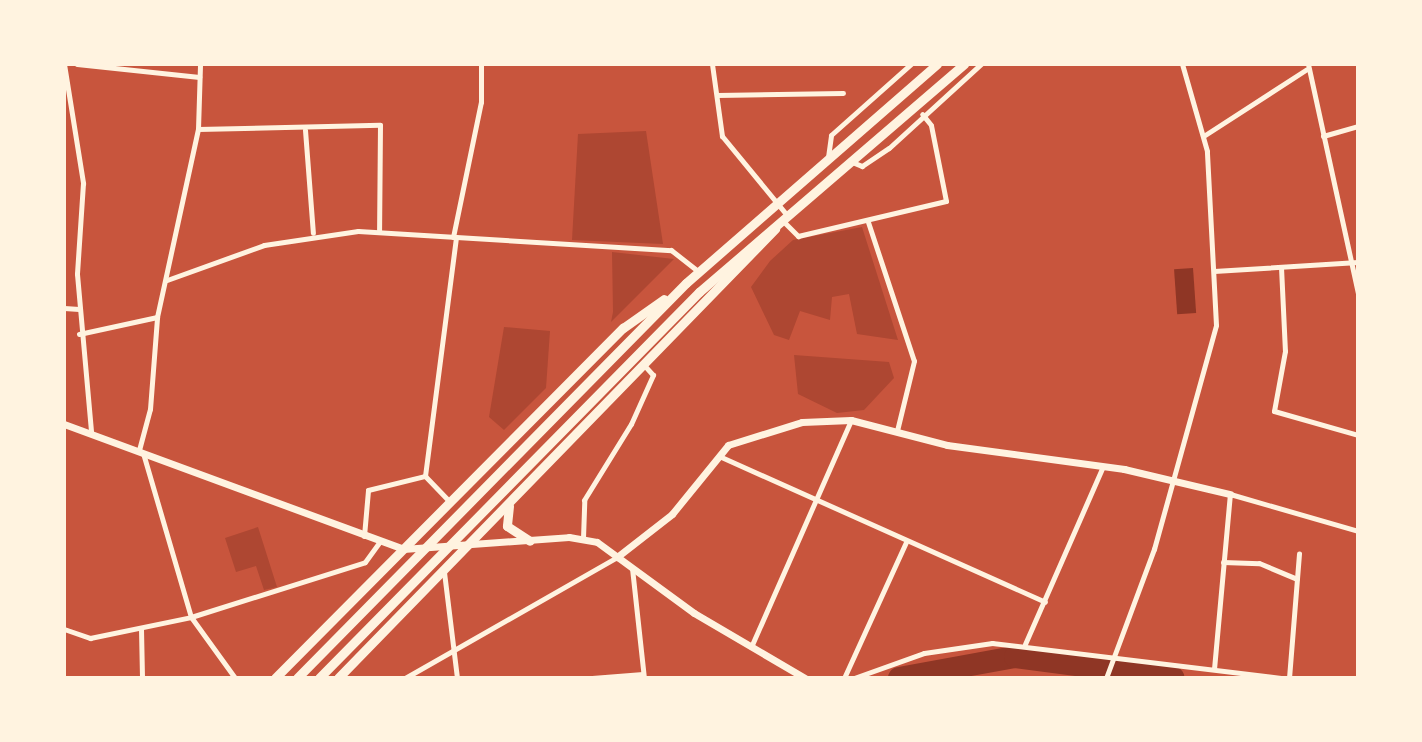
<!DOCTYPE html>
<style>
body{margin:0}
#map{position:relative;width:1422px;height:742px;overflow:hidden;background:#c8553d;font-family:"Asap Condensed",sans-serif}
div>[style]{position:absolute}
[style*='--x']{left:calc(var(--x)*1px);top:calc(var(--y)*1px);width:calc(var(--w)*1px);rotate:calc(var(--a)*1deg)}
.green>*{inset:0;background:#ae4732}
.water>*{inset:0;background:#8f3625;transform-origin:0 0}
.river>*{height:22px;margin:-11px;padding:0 11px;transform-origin:11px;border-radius:11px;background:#8f3625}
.minor>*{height:5px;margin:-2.5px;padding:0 2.5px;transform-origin:2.5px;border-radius:2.5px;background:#fff3e0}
.tertiary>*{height:7px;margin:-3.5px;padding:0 3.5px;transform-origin:3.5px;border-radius:3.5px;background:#fff3e0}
.primary>*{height:9px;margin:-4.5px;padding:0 4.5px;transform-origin:4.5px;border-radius:4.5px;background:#fff3e0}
span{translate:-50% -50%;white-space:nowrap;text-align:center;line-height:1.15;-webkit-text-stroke:8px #fff3e0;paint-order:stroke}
.frame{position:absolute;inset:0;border:66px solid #fff3e0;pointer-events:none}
</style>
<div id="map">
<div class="green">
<i style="clip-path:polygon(646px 131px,663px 244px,572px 240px,578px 134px)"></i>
<i style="clip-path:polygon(862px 227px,898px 340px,857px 334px,849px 294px,832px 297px,830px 320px,800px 311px,789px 340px,774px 335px,751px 287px,770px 261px,793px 240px)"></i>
<i style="clip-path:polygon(612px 252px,674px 259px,611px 322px,613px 312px)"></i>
<i style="clip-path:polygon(504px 327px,550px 331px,546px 388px,504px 430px,489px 417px)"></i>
<i style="clip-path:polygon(794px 355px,889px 362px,894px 378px,864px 410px,837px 413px,798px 394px)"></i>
<i style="clip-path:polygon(258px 527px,277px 587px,264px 590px,256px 566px,236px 572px,225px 538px)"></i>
</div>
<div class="water">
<i style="left:1193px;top:268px;width:45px;height:19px;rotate:86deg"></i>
</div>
<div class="river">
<i style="--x:899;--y:678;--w:118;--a:-10.3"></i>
<i style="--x:1015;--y:657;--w:160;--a:7.5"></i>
</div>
<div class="minor">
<i style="--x:64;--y:64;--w:121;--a:80.9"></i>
<i style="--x:83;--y:183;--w:91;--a:93.8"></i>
<i style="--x:77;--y:274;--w:159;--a:84.9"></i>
<i style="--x:77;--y:64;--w:123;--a:6.1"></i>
<i style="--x:712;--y:64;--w:73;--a:82.1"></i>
<i style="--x:722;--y:136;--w:101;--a:50.6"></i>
<i style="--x:1308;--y:64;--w:235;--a:77.7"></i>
<i style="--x:717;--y:95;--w:126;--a:-0.9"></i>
<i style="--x:198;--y:129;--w:182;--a:-1.3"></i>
<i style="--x:380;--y:125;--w:107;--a:90.5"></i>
<i style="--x:305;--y:130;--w:103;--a:85.6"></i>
<i style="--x:1205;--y:135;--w:121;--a:-32.9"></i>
<i style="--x:1323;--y:136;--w:36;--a:-16"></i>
<i style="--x:828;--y:157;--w:22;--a:-82"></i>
<i style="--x:831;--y:135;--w:107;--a:-41.6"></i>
<i style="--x:852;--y:162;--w:11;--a:22"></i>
<i style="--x:862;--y:166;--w:32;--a:-34"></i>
<i style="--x:889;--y:148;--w:125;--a:-42.4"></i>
<i style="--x:782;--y:220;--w:23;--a:45"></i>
<i style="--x:798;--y:236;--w:152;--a:-13.3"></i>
<i style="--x:946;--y:201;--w:77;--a:-101.2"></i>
<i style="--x:931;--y:125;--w:14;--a:-129"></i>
<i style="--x:868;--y:222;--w:146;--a:71.7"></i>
<i style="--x:914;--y:361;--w:72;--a:103.7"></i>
<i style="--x:453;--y:237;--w:138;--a:-78.3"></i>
<i style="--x:481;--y:102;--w:38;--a:-90"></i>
<i style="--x:1281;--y:267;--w:84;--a:87.3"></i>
<i style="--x:1285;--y:351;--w:61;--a:100.4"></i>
<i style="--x:1274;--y:411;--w:87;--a:15.9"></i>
<i style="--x:1214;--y:271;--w:144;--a:-3.6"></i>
<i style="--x:167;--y:280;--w:103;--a:-19.8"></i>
<i style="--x:264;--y:245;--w:95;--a:-8.5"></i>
<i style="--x:358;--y:231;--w:314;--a:3.5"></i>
<i style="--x:671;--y:250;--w:34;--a:38"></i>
<i style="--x:64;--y:308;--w:15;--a:4"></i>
<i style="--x:79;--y:334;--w:80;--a:-12.3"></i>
<i style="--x:139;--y:450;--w:42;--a:-75"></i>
<i style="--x:150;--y:409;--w:92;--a:-85.6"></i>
<i style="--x:157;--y:317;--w:192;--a:-77.7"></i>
<i style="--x:198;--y:129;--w:65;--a:-88.2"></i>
<i style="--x:143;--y:453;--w:171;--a:73.7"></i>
<i style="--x:191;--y:617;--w:75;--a:54.2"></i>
<i style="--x:719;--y:456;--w:357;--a:24.1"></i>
<i style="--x:425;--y:476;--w:241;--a:-82.6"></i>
<i style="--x:364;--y:536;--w:46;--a:-85"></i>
<i style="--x:368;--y:490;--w:59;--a:-13.8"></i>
<i style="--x:425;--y:476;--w:36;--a:46"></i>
<i style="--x:583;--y:538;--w:38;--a:-88"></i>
<i style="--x:584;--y:500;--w:89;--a:-58.3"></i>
<i style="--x:631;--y:424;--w:54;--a:-65.8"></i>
<i style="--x:653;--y:375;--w:12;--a:-132"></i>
<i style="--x:1223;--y:562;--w:36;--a:2"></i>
<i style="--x:1259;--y:563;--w:41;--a:22.8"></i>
<i style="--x:632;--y:568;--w:111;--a:83.8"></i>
<i style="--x:444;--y:572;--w:107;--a:83"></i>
<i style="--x:64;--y:629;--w:28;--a:19"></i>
<i style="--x:90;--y:638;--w:103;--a:-11.7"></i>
<i style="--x:191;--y:617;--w:182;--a:-17.5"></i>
<i style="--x:365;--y:562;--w:24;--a:-54"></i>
<i style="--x:141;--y:629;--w:49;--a:88.8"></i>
<i style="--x:1025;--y:644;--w:194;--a:-66.3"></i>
<i style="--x:751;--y:647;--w:248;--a:-66.2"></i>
<i style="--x:1214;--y:669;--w:176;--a:-84.8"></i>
<i style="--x:1230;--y:494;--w:133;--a:16.1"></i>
<i style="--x:405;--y:678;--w:244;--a:-29.7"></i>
<i style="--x:592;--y:678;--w:51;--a:-4.5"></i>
<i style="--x:844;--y:678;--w:149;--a:-65.5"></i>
<i style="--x:854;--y:678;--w:74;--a:-19.7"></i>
<i style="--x:924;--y:653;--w:69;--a:-8.4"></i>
<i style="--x:992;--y:643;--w:291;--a:6.9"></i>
<i style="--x:1106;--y:678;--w:138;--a:-69.6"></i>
<i style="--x:1154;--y:549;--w:232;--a:-74.5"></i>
<i style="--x:1216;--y:325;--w:174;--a:-93"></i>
<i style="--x:1207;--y:151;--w:91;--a:-106"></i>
<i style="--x:1289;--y:678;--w:125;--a:-85.4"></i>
</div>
<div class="tertiary">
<i style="--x:64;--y:424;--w:361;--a:20.2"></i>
<i style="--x:403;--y:549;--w:166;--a:-4.1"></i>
<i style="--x:569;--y:537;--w:28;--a:10"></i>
<i style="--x:597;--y:542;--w:120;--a:36.2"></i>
<i style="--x:694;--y:613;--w:129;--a:30.4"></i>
<i style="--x:617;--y:557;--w:70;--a:-38"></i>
<i style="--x:672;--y:514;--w:89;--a:-50.9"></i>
<i style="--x:728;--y:445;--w:77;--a:-17.3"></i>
<i style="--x:802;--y:422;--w:49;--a:-2.3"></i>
<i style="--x:851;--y:420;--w:99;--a:14.6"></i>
<i style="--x:947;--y:445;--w:179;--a:7.7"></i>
<i style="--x:1124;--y:469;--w:109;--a:13.3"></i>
</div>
<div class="primary">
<i style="--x:509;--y:506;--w:20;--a:96"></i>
<i style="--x:507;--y:526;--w:27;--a:33"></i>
<i style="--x:275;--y:678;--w:494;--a:-45.2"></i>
<i style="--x:623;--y:328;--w:50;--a:-35.3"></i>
<i style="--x:297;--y:678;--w:554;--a:-45.44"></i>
<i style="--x:686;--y:283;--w:333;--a:-41.1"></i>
<i style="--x:319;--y:678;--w:542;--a:-45.45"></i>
<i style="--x:699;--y:292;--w:350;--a:-40.7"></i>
<i style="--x:338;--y:678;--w:627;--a:-45.78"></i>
</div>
<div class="frame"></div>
</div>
